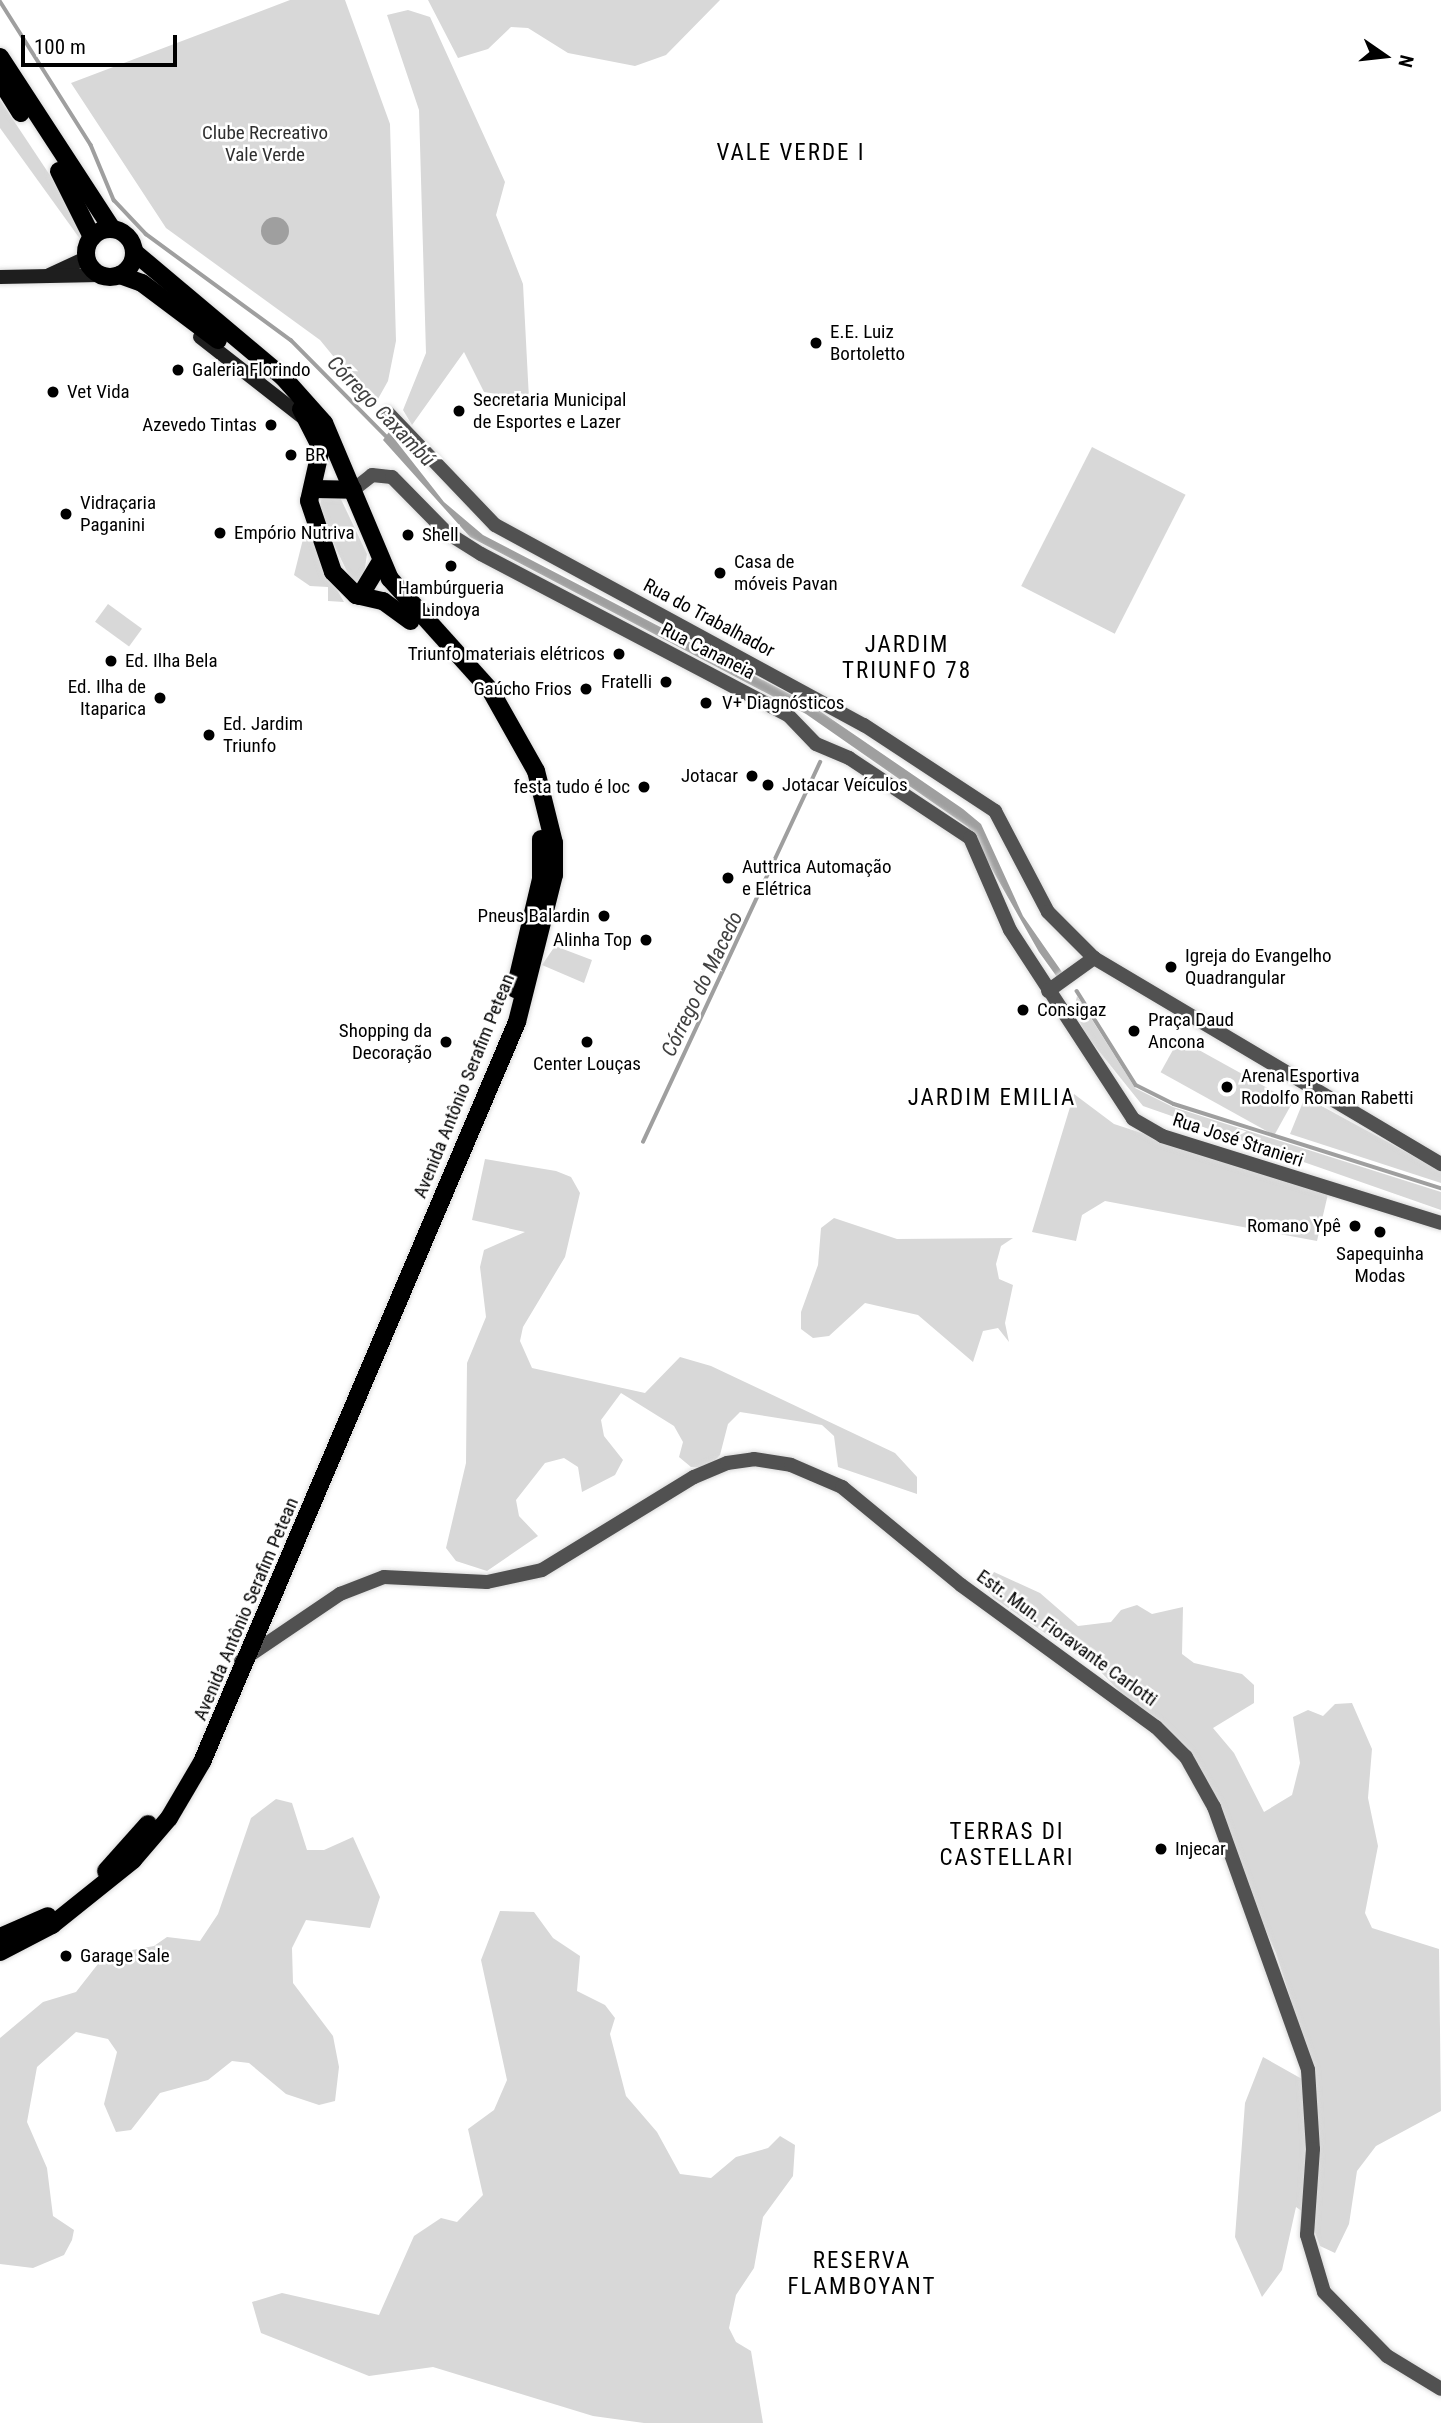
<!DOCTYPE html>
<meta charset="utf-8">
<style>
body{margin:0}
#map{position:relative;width:1441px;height:2423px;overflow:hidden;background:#fff;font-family:"Roboto Condensed",sans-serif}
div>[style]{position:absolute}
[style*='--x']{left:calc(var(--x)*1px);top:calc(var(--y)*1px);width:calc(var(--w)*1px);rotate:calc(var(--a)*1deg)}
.green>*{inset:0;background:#d8d8d8;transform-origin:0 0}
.water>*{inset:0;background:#9f9f9f}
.round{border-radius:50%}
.stream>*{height:3.5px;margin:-1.75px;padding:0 1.75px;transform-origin:1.75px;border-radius:1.75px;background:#9f9f9f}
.roads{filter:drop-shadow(0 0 2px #dbdbdb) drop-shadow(0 0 2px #dbdbdb)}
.tertiary>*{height:14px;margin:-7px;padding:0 7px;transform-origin:7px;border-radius:7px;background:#515151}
.secondary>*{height:14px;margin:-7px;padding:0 7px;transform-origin:7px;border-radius:7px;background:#1e1e1e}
.primary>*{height:18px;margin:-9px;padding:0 9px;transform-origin:9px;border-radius:9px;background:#000}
.primary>.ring{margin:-9px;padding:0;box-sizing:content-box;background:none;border:18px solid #000;border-radius:50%}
.dots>*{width:19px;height:19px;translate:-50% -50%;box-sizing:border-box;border:4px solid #fff;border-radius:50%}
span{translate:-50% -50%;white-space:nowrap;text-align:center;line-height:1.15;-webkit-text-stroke:5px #fff;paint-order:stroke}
.park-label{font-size:19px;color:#2f2f2f}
.poi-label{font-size:19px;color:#000}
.left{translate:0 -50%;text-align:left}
.right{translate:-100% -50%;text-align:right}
.street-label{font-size:19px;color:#000}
.water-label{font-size:21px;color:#404040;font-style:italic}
.quarter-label{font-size:23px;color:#000;letter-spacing:2px}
.north{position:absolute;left:1350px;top:21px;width:70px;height:70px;-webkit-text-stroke:5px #fff;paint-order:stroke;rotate:104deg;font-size:19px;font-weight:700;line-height:28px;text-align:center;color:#000}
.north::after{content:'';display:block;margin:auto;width:24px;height:32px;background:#000;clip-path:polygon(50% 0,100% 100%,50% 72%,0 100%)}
.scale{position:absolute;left:21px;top:35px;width:156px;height:32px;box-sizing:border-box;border:4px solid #000;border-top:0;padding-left:9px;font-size:21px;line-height:24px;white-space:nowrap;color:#000;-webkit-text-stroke:5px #fff;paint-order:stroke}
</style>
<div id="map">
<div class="green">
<i style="clip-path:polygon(290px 0,345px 0,390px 124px,396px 341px,388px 381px,374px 406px,320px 340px,166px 228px,71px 83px)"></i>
<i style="clip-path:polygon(428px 0,720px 0,666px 55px,635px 66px,568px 53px,528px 28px,511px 27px,488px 49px,458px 58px)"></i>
<i style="clip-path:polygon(408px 10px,430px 17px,505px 182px,496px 215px,523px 284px,529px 399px,484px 392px,464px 352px,412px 425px,403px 410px,426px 353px,419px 110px,387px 15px)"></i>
<i style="clip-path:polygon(0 100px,77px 216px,83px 243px,0 128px)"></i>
<i style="left:1092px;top:447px;width:105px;height:156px;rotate:27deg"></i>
<i style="clip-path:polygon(339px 495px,367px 554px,363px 581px,353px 584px,319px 513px,322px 496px)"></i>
<i style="clip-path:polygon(308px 519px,327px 572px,344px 602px,328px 601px,328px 587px,310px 586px,294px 575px)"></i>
<i style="left:108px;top:604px;width:42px;height:22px;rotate:36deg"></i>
<i style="clip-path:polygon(555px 946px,592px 960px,584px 983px,542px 965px)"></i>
<i style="clip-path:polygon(1077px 996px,1135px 1088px,1173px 1107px,1441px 1192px,1441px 1210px,1143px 1106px,1086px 1035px,1074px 1009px)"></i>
<i style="left:1179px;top:1039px;width:130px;height:38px;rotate:29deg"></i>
<i style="clip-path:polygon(1074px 1094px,1114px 1124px,1328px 1194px,1317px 1241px,1105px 1201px,1082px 1215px,1076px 1241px,1032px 1232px)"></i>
<i style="clip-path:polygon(1305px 1097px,1441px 1171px,1441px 1183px,1290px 1134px)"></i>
<i style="clip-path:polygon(485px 1159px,556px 1171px,571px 1177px,580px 1193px,565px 1257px,523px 1327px,520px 1341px,532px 1368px,645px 1393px,680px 1357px,711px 1366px,895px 1453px,917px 1477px,917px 1494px,838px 1467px,834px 1436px,822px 1425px,740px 1412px,728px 1424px,720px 1455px,708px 1467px,691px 1467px,679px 1457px,683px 1442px,674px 1426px,621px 1393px,601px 1420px,604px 1436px,623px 1460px,615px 1475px,582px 1492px,578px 1467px,564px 1458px,545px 1463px,516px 1500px,519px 1516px,538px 1536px,487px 1571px,456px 1561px,446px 1548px,466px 1463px,467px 1363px,486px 1317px,480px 1267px,484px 1250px,525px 1232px,472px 1220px)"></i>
<i style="clip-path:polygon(834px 1218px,897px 1239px,1013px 1238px,1001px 1246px,996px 1264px,999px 1279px,1013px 1285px,1005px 1323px,1009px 1342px,998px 1328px,983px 1331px,973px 1362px,918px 1315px,865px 1303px,829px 1336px,813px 1338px,801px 1329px,801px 1312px,818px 1265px,821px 1228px)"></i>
<i style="clip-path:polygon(994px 1572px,1040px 1593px,1078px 1626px,1111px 1622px,1121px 1610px,1137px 1605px,1152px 1614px,1183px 1607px,1182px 1654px,1194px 1663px,1242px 1674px,1254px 1685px,1254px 1703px,1213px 1728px,1234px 1753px,1264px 1812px,1292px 1795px,1300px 1763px,1293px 1717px,1308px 1710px,1323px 1716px,1335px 1704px,1352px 1703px,1372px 1749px,1368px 1798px,1378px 1846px,1365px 1913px,1372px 1928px,1439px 1949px,1441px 2111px,1376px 2146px,1357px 2171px,1349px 2224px,1335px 2253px,1320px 2246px,1309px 2216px,1296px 2207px,1282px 2270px,1262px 2297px,1235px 2237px,1245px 2103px,1263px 2057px,1302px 2079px,1297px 2049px,1288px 2036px,1291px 2000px,1276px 1953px,1194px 1770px,1100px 1671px,994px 1598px,984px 1585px)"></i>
<i style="clip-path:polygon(276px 1799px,292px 1803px,307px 1850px,324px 1850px,353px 1837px,380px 1897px,370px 1928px,306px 1920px,292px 1948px,293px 1983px,333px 2036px,339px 2067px,335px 2101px,319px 2105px,286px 2094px,249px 2063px,232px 2061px,208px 2080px,160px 2093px,131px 2130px,116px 2132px,104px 2104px,117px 2052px,108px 2039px,76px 2032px,37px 2067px,27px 2122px,47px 2168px,53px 2216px,74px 2230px,72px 2240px,64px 2255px,33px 2268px,0 2264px,0 2038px,43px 2002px,76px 1992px,105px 1955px,154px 1946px,167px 1937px,200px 1941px,218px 1914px,251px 1818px)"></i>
<i style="clip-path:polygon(500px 1911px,534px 1912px,553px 1938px,580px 1956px,577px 1991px,605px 2005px,615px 2018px,610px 2034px,626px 2096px,657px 2132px,680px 2174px,711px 2178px,736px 2157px,768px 2148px,780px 2136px,795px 2145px,793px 2176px,763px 2217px,754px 2268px,736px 2295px,729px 2328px,736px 2342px,751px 2351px,763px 2423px,644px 2423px,593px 2416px,433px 2367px,369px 2376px,261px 2333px,252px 2302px,282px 2293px,379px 2315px,414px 2236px,441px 2218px,457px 2222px,483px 2195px,468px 2129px,494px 2110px,507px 2080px,481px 1960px)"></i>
</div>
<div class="water">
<i class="round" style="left:261px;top:217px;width:28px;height:28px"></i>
<i style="clip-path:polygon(389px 432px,444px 502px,483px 535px,811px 705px,963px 809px,981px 824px,1023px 916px,1062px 972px,1057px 977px,1039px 952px,968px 827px,806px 714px,470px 537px,383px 440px)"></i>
</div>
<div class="stream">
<i style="--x:0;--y:1;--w:170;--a:57.7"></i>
<i style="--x:91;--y:145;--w:60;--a:67.3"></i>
<i style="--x:114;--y:200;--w:47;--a:46.7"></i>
<i style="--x:146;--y:234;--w:180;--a:36.2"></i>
<i style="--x:291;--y:340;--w:139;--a:45.3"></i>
<i style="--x:1077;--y:991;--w:111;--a:57.9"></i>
<i style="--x:1136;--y:1085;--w:42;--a:26.6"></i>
<i style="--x:1174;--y:1104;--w:280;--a:17.5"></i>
<i style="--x:643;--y:1142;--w:419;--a:-65"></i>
</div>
<div class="roads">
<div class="tertiary">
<i style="--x:388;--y:413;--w:155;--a:46.3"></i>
<i style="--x:495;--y:525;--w:420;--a:28.5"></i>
<i style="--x:864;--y:725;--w:157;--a:33.3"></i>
<i style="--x:995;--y:811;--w:114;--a:62.3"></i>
<i style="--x:1048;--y:912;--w:65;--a:45"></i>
<i style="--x:1094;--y:958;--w:404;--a:30.7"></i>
<i style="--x:353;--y:490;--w:24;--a:-38"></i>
<i style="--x:372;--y:475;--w:20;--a:6"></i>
<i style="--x:392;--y:477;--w:77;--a:45.5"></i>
<i style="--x:446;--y:532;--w:41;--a:32.2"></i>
<i style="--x:481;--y:554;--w:347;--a:27.7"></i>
<i style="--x:788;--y:715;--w:40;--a:46"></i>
<i style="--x:816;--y:744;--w:36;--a:23"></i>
<i style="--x:849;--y:758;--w:145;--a:33.5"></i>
<i style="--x:970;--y:838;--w:100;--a:66.5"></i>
<i style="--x:1010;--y:930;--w:225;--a:56.9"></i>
<i style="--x:1133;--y:1119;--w:34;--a:30"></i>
<i style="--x:1162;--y:1136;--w:292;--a:17.3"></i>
<i style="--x:1048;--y:991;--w:57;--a:-35.7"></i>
<i style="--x:241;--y:1661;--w:120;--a:-34.1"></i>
<i style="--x:340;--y:1594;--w:47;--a:-21.1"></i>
<i style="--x:384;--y:1577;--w:103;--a:2.8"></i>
<i style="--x:487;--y:1582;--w:56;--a:-12.3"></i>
<i style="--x:542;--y:1570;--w:178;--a:-31.5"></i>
<i style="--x:694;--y:1477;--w:36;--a:-23"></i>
<i style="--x:727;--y:1463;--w:27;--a:-8"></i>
<i style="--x:754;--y:1459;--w:37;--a:9"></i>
<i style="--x:791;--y:1465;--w:56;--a:23.3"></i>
<i style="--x:842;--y:1487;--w:154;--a:39.5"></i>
<i style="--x:961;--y:1585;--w:241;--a:36.1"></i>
<i style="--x:1156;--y:1727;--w:42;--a:45"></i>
<i style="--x:1186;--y:1757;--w:57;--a:60.8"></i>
<i style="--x:1214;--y:1807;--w:279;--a:70.3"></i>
<i style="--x:1308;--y:2070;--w:79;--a:86.4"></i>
<i style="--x:1313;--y:2149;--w:86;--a:94"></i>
<i style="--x:1307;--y:2235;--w:59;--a:73.4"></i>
<i style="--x:1324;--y:2292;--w:90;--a:45.5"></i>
<i style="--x:1387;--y:2356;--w:63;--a:31.4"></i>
</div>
<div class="secondary">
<i style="--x:49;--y:275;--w:41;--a:-24.7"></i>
<i style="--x:0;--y:277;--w:100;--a:-1.1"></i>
<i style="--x:200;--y:337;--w:133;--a:38"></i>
</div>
<div class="primary">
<i style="--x:0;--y:57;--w:205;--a:56.9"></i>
<i style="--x:0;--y:80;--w:39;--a:58"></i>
<i style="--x:59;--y:171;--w:74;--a:63.4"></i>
<i class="ring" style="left:86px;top:229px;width:30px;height:30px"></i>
<i style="--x:120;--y:275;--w:23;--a:20"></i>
<i style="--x:142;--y:283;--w:95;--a:36.9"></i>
<i style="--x:301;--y:409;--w:44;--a:62.9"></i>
<i style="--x:321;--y:448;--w:54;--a:102.8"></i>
<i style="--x:309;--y:501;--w:75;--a:71.3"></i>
<i style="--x:333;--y:572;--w:33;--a:45"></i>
<i style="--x:356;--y:595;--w:28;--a:13"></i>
<i style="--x:383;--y:601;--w:34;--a:36"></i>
<i style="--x:314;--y:489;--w:39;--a:1"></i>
<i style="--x:360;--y:596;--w:39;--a:-59"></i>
<i style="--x:515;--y:989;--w:113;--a:-76.7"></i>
<i style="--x:541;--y:879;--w:40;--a:-90"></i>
<i style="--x:106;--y:1871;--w:63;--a:-48.2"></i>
<i style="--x:0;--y:1937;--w:52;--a:-23.6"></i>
<i style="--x:0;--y:1952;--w:59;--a:-27.4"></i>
<i style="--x:52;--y:1925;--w:104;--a:-38.7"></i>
<i style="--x:133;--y:1860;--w:55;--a:-49.4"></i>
<i style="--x:169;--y:1818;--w:65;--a:-59.5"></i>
<i style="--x:202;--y:1762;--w:804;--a:-66.94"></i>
<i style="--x:517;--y:1022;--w:152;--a:-75.9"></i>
<i style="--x:554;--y:875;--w:32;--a:-90"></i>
<i style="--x:554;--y:843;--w:74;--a:-104"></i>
<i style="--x:536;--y:771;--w:92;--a:-119.4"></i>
<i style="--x:491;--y:691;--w:151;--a:-132"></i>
<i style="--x:390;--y:579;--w:169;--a:-112.9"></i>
<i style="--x:324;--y:423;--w:62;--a:-131.7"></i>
<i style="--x:283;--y:377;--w:194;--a:-140"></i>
</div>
</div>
<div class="dots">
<i style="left:816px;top:343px;background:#000"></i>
<i style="left:178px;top:370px;background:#000"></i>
<i style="left:53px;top:392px;background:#000"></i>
<i style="left:459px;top:411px;background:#000"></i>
<i style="left:271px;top:425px;background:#000"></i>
<i style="left:291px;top:455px;background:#000"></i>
<i style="left:66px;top:514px;background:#000"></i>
<i style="left:220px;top:533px;background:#000"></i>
<i style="left:408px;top:535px;background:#000"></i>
<i style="left:451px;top:566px;background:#000"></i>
<i style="left:720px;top:573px;background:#000"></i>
<i style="left:619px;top:654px;background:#000"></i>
<i style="left:111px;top:661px;background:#000"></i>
<i style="left:666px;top:682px;background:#000"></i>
<i style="left:586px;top:689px;background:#000"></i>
<i style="left:160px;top:698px;background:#000"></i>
<i style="left:706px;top:703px;background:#000"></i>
<i style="left:209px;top:735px;background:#000"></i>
<i style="left:752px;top:776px;background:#000"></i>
<i style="left:768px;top:785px;background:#000"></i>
<i style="left:644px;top:787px;background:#000"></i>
<i style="left:728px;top:878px;background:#000"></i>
<i style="left:604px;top:916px;background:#000"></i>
<i style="left:646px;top:940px;background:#000"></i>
<i style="left:1171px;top:967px;background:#000"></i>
<i style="left:1023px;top:1010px;background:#000"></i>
<i style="left:1134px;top:1031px;background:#000"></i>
<i style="left:446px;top:1042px;background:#000"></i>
<i style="left:587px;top:1042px;background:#000"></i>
<i style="left:1227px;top:1087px;background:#000"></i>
<i style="left:1355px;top:1226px;background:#000"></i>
<i style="left:1380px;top:1232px;background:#000"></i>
<i style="left:1161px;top:1849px;background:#000"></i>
<i style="left:66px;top:1956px;background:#000"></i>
</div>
<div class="park-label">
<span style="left:265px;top:144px">Clube Recreativo<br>Vale Verde</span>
</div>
<div class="poi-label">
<span class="left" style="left:830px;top:343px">E.E. Luiz<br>Bortoletto</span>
<span class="left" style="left:192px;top:370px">Galeria Florindo</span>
<span class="left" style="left:67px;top:392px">Vet Vida</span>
<span class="left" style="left:473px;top:411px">Secretaria Municipal<br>de Esportes e Lazer</span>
<span class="right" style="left:257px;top:425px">Azevedo Tintas</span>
<span class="left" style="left:305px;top:455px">BR</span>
<span class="left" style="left:80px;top:514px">Vidraçaria<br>Paganini</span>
<span class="left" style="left:234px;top:533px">Empório Nutriva</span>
<span class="left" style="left:422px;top:535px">Shell</span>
<span class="left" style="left:734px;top:573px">Casa de<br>móveis Pavan</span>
<span style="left:451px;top:599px">Hambúrgueria<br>Lindoya</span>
<span class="right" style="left:605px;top:654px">Triunfo materiais elétricos</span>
<span class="left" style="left:125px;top:661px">Ed. Ilha Bela</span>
<span class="right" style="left:652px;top:682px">Fratelli</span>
<span class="right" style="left:146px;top:698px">Ed. Ilha de<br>Itaparica</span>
<span class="right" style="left:572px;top:689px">Gaúcho Frios</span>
<span class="left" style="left:722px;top:703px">V+ Diagnósticos</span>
<span class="left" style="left:223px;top:735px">Ed. Jardim<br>Triunfo</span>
<span class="right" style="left:738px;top:776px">Jotacar</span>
<span class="left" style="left:782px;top:785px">Jotacar Veículos</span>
<span class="right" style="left:630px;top:787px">festa tudo é loc</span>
<span class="left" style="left:742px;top:878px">Auttrica Automação<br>e Elétrica</span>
<span class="right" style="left:590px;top:916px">Pneus Balardin</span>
<span class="right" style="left:632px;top:940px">Alinha Top</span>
<span class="left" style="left:1185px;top:967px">Igreja do Evangelho<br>Quadrangular</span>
<span class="left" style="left:1037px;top:1010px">Consigaz</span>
<span class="left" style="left:1148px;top:1031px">Praça Daud<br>Ancona</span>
<span class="right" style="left:432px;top:1042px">Shopping da<br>Decoração</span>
<span style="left:587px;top:1064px">Center Louças</span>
<span class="left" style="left:1241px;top:1087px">Arena Esportiva<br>Rodolfo Roman Rabetti</span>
<span class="right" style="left:1341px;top:1226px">Romano Ypê</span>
<span style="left:1380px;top:1265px">Sapequinha<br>Modas</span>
<span class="left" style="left:1175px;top:1849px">Injecar</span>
<span class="left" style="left:80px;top:1956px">Garage Sale</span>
</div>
<div class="street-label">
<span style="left:709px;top:618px;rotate:28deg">Rua do Trabalhador</span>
<span style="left:708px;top:651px;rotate:27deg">Rua Cananeia</span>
<span style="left:464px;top:1086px;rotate:-68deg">Avenida Antônio Serafim Petean</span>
<span style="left:1238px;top:1140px;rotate:18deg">Rua José Stranieri</span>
<span style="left:246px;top:1609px;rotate:-67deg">Avenida Antônio Serafim Petean</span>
<span style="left:1067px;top:1638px;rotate:36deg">Estr. Mun. Fioravante Carlotti</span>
</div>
<div class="water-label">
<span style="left:381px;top:411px;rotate:46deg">Córrego Caxambú</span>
<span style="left:702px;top:984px;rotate:-64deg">Córrego do Macedo</span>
</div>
<div class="quarter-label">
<span style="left:791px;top:153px">VALE VERDE I</span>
<span style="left:907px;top:658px">JARDIM<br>TRIUNFO 78</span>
<span style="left:992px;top:1098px">JARDIM EMILIA</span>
<span style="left:1007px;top:1845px">TERRAS DI<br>CASTELLARI</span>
<span style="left:862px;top:2274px">RESERVA<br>FLAMBOYANT</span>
</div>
<div class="north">N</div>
<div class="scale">100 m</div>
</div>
